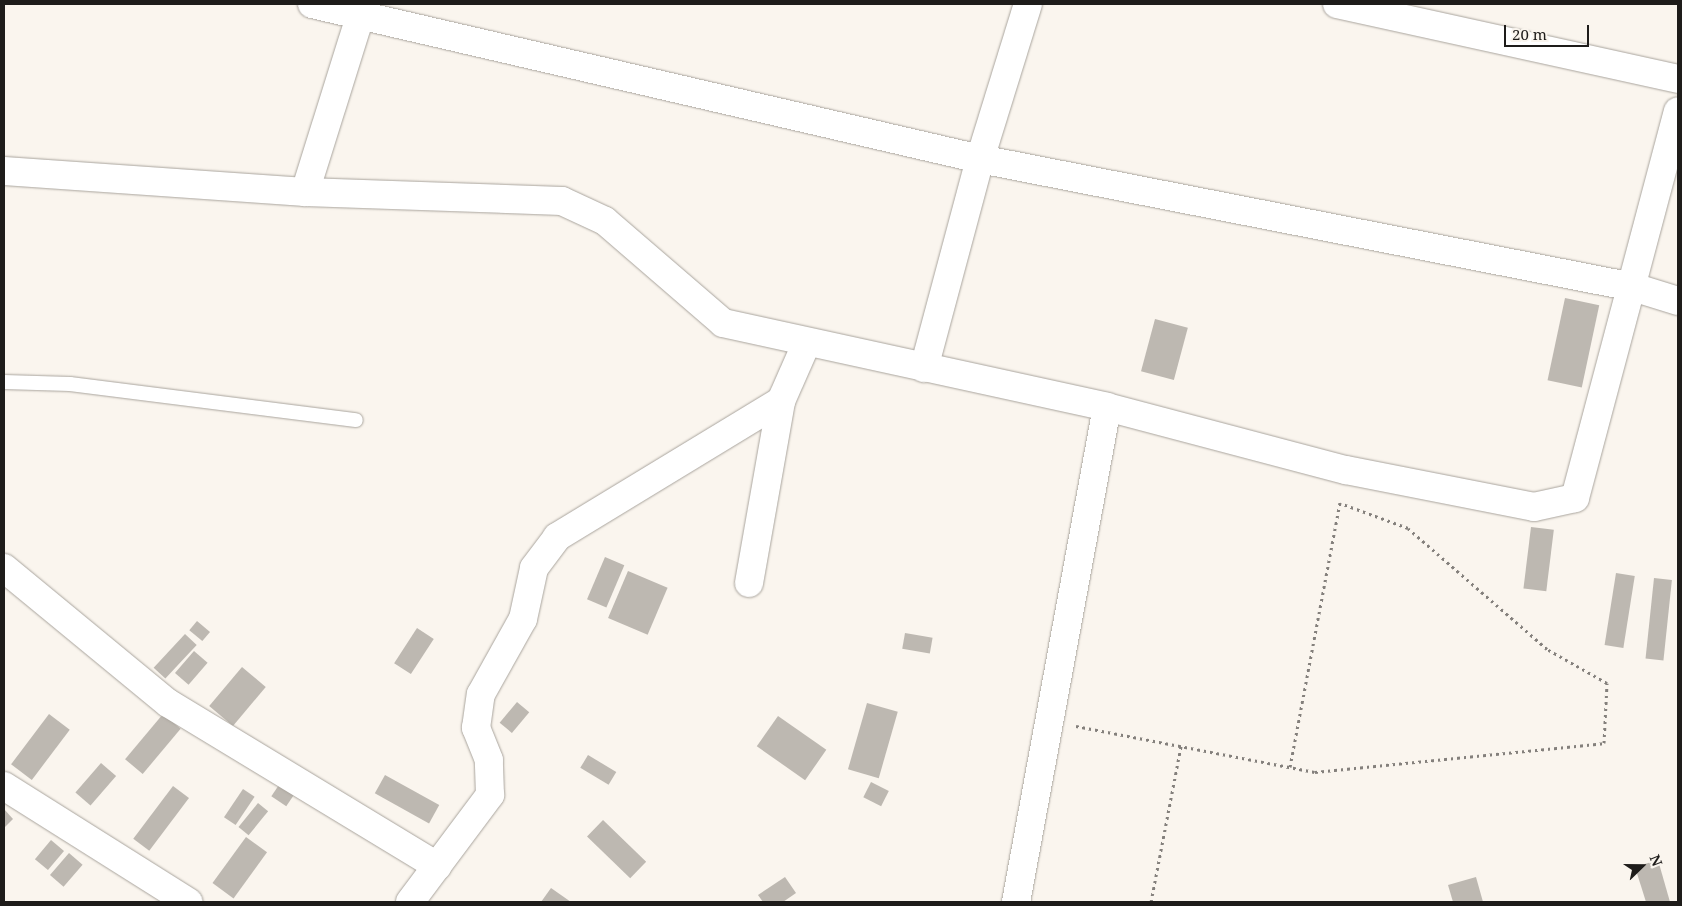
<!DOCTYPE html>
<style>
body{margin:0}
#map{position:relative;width:1682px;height:906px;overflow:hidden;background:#faf5ee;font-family:"Noto Serif",serif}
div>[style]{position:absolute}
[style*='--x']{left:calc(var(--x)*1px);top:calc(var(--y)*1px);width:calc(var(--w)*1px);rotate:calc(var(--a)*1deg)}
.building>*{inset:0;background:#bdb8b1;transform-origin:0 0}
.path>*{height:3px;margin-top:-1.5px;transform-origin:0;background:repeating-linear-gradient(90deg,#84807c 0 2.5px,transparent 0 6.5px)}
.roads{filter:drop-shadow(0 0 1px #a9a49d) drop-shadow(0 0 1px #a9a49d)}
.lane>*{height:14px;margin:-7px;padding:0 7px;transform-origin:7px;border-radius:7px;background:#fff}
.street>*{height:28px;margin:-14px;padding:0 14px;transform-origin:14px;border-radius:14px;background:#fff}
span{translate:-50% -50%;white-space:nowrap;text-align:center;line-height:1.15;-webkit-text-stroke:5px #faf5ee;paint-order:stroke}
.frame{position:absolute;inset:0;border:5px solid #1e1c1a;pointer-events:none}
.north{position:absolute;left:1617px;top:841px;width:50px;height:50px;-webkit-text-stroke:4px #faf5ee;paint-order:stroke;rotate:68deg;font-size:14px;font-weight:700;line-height:20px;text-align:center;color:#1e1c1a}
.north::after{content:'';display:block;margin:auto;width:18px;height:22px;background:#1e1c1a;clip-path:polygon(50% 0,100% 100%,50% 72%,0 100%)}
.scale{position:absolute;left:1504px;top:25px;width:85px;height:22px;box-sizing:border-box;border:2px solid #1e1c1a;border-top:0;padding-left:6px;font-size:15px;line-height:18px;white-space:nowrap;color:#1e1c1a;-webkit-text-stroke:4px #faf5ee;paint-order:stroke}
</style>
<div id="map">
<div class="building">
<i style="left:1565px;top:298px;width:35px;height:84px;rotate:12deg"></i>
<i style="left:1155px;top:319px;width:34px;height:54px;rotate:15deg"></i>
<i style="left:1531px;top:527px;width:23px;height:62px;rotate:7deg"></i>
<i style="left:605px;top:557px;width:21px;height:46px;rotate:23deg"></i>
<i style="left:628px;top:571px;width:43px;height:51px;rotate:23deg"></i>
<i style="left:1616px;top:573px;width:19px;height:73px;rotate:9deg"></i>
<i style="left:1654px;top:578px;width:18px;height:81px;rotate:6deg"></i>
<i style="left:197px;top:621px;width:17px;height:12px;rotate:40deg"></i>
<i style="left:417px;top:628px;width:20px;height:42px;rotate:33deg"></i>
<i style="left:905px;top:633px;width:28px;height:16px;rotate:10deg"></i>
<i style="left:185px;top:634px;width:16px;height:46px;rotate:43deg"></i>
<i style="left:194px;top:651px;width:18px;height:29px;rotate:41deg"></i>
<i style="left:242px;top:667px;width:31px;height:51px;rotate:40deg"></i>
<i style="left:517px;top:702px;width:16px;height:27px;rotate:40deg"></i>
<i style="left:867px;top:703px;width:32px;height:69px;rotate:16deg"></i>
<i style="left:49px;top:714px;width:26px;height:63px;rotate:37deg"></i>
<i style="left:163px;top:714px;width:23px;height:59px;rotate:40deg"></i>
<i style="left:778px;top:716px;width:59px;height:37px;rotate:35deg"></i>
<i style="left:588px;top:755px;width:33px;height:15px;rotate:31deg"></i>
<i style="left:101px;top:763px;width:20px;height:39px;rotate:41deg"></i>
<i style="left:287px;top:773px;width:18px;height:28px;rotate:34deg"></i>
<i style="left:385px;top:775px;width:62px;height:21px;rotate:29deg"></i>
<i style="left:871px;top:782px;width:20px;height:17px;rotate:27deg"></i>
<i style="left:173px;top:786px;width:20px;height:66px;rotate:37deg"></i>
<i style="left:243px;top:789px;width:14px;height:34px;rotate:34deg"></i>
<i style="left:258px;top:803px;width:13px;height:31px;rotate:39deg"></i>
<i style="clip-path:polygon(4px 809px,13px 819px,4px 828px)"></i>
<i style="left:603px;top:820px;width:60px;height:23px;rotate:44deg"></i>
<i style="left:246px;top:837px;width:26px;height:57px;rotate:36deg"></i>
<i style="left:51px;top:840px;width:17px;height:25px;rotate:40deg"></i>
<i style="left:69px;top:853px;width:18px;height:29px;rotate:41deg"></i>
<i style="clip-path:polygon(1658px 860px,1670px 902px,1646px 902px,1635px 867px)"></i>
<i style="clip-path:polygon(785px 877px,796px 893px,783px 902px,763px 902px,758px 895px)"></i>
<i style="clip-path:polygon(1476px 877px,1483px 902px,1453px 902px,1448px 885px)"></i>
<i style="clip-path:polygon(551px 888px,571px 902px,541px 902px)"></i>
</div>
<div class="path">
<i style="--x:1076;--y:726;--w:243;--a:10.9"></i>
<i style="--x:1315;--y:772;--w:290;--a:-5.7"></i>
<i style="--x:1604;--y:743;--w:60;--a:-87.1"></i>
<i style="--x:1607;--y:683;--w:69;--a:-150.5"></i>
<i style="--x:1547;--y:649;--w:184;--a:-139"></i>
<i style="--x:1408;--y:528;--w:72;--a:-159.8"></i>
<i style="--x:1290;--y:767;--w:270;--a:-79.3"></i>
<i style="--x:1151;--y:902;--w:159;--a:-79.1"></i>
</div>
<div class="roads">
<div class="lane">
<i style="--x:4;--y:382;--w:66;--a:1.7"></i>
<i style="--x:70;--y:384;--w:288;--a:7.2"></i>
</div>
<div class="street">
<i style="--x:312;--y:4;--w:686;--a:13.06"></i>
<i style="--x:980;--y:159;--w:665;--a:11.09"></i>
<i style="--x:1633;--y:287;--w:47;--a:17.3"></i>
<i style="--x:1337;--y:4;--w:349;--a:12.4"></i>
<i style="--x:4;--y:171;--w:302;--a:4"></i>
<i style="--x:305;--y:192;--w:257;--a:2"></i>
<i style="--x:562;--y:201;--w:47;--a:24.9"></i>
<i style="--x:605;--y:221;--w:156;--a:40.8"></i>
<i style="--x:723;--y:323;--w:393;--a:12.3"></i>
<i style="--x:1107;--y:407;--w:247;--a:14.8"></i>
<i style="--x:1346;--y:470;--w:192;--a:11.1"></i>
<i style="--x:1534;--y:507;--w:42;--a:-12.4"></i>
<i style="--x:1575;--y:498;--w:400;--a:-75.1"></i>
<i style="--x:305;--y:192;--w:197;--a:-72.6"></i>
<i style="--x:924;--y:368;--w:216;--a:-75"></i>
<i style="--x:980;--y:159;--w:162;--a:-72.8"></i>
<i style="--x:4;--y:568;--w:212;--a:39.5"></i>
<i style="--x:168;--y:703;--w:315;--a:31.2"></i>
<i style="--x:749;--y:583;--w:185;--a:-80"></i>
<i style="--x:4;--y:786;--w:218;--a:32.2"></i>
<i style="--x:410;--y:902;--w:134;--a:-53.2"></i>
<i style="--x:490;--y:795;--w:35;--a:-92"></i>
<i style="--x:489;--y:760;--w:35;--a:-112"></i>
<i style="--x:476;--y:728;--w:34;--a:-82"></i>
<i style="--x:481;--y:694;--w:86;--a:-60.8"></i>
<i style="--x:523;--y:619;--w:52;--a:-77.8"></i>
<i style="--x:534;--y:568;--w:39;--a:-53"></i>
<i style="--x:557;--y:537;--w:262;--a:-31.3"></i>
<i style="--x:781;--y:401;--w:64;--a:-66.2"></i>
<i style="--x:1016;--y:902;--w:503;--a:-79.58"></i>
</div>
</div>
<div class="frame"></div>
<div class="north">N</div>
<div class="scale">20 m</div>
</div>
